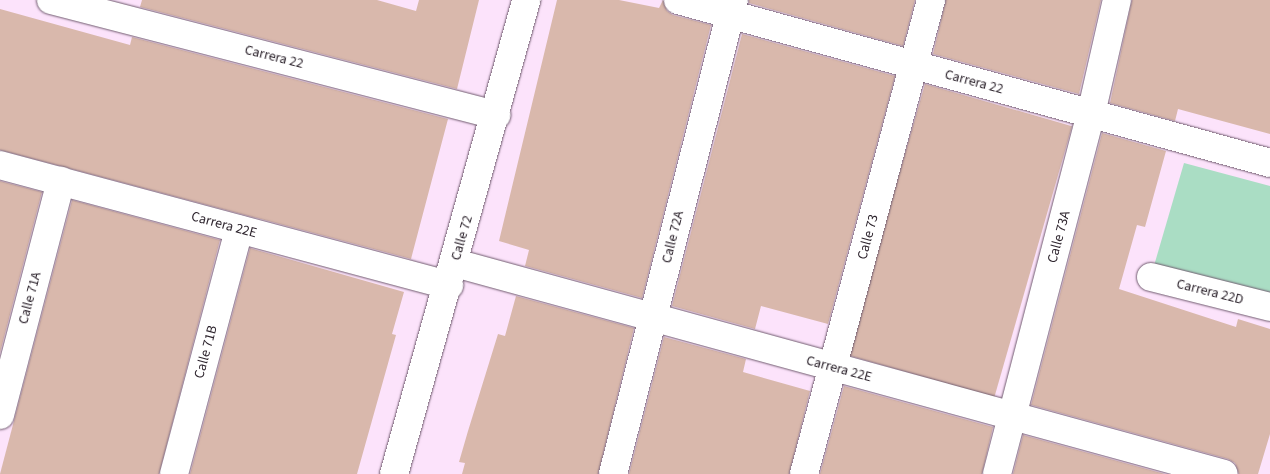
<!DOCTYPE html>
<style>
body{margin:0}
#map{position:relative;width:1270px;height:474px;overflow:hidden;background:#fce3fb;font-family:"Source Sans 3",sans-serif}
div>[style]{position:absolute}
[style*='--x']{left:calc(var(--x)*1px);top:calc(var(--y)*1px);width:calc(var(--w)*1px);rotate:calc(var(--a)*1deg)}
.green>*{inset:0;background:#aaddc4}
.building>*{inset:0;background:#d9b8ac;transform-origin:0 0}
.roads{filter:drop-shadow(0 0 1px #705b6f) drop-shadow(0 0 1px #705b6f)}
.minor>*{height:28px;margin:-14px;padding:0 14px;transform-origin:14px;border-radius:14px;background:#fff}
span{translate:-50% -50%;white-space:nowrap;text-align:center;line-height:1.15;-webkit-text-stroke:4px #fff;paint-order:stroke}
.street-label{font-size:14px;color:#2e252e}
</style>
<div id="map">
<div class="green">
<i style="clip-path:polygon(1184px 163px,1270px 186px,1270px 305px,1151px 276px)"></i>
</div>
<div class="building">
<i style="clip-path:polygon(142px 0,377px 0,416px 11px,419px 0,479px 0,457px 89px,140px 7px)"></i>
<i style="clip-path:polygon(557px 0,619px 0,659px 8px,663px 0,667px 11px,673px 15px,711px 25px,642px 298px,525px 266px,529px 250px,499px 241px)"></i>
<i style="clip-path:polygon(749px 0,915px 0,903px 46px,749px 3px)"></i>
<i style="clip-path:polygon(946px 0,1101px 0,1079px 94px,933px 54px)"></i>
<i style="clip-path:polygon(1132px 0,1270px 0,1270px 134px,1178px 109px,1175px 121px,1110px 103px)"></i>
<i style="clip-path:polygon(0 9px,130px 45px,132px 37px,448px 119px,411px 259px,0 150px)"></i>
<i style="clip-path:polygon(742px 34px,895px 76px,828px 324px,761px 306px,755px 329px,672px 306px)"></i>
<i style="left:925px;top:84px;width:153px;height:282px;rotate:16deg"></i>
<i style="clip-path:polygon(1102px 133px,1166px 151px,1145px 227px,1137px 225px,1119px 289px,1236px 327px,1238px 319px,1270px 329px,1270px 434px,1258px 474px,1239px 474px,1235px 463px,1228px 459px,1031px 405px)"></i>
<i style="clip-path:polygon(0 181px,42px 192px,0 353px)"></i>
<i style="clip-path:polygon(72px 200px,220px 240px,159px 474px,0 474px)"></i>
<i style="clip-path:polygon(250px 248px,404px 292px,392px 334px,396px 335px,357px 474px,190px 474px)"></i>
<i style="clip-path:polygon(516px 296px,634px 328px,598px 474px,462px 474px,465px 463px,459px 462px,468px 431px,498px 334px,505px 336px)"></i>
<i style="clip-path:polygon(664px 337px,746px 359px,743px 372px,810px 391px,789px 474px,629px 474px)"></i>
<i style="clip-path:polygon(844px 386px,993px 427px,982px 474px,820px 474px)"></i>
<i style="clip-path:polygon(1023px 435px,1165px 474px,1013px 474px)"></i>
</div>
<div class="roads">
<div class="minor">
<i style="--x:51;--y:0;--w:460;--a:14.5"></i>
<i style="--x:678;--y:0;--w:614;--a:15.39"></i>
<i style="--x:0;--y:165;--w:465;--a:15"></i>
<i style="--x:455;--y:263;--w:797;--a:15.34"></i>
<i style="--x:1151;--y:277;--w:123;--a:14.1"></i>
<i style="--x:0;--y:415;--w:242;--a:-75.4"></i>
<i style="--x:174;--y:474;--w:253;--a:-75.1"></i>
<i style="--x:394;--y:474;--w:492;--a:-74.4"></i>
<i style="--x:613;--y:474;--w:489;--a:-75.7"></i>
<i style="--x:804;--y:474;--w:491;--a:-75"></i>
<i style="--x:997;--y:474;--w:372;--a:-75.4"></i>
<i style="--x:1091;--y:114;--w:117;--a:-77.2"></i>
</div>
</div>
<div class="street-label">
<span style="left:274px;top:57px;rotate:14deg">Carrera 22</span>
<span style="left:974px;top:82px;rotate:15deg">Carrera 22</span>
<span style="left:224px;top:225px;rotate:15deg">Carrera 22E</span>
<span style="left:673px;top:237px;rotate:-76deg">Calle 72A</span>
<span style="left:868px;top:237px;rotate:-75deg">Calle 73</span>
<span style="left:1059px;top:237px;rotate:-75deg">Calle 73A</span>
<span style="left:462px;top:238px;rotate:-74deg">Calle 72</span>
<span style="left:1210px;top:292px;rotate:14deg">Carrera 22D</span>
<span style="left:30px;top:298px;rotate:-75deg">Calle 71A</span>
<span style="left:206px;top:352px;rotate:-75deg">Calle 71B</span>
<span style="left:839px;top:369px;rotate:15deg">Carrera 22E</span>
</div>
</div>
